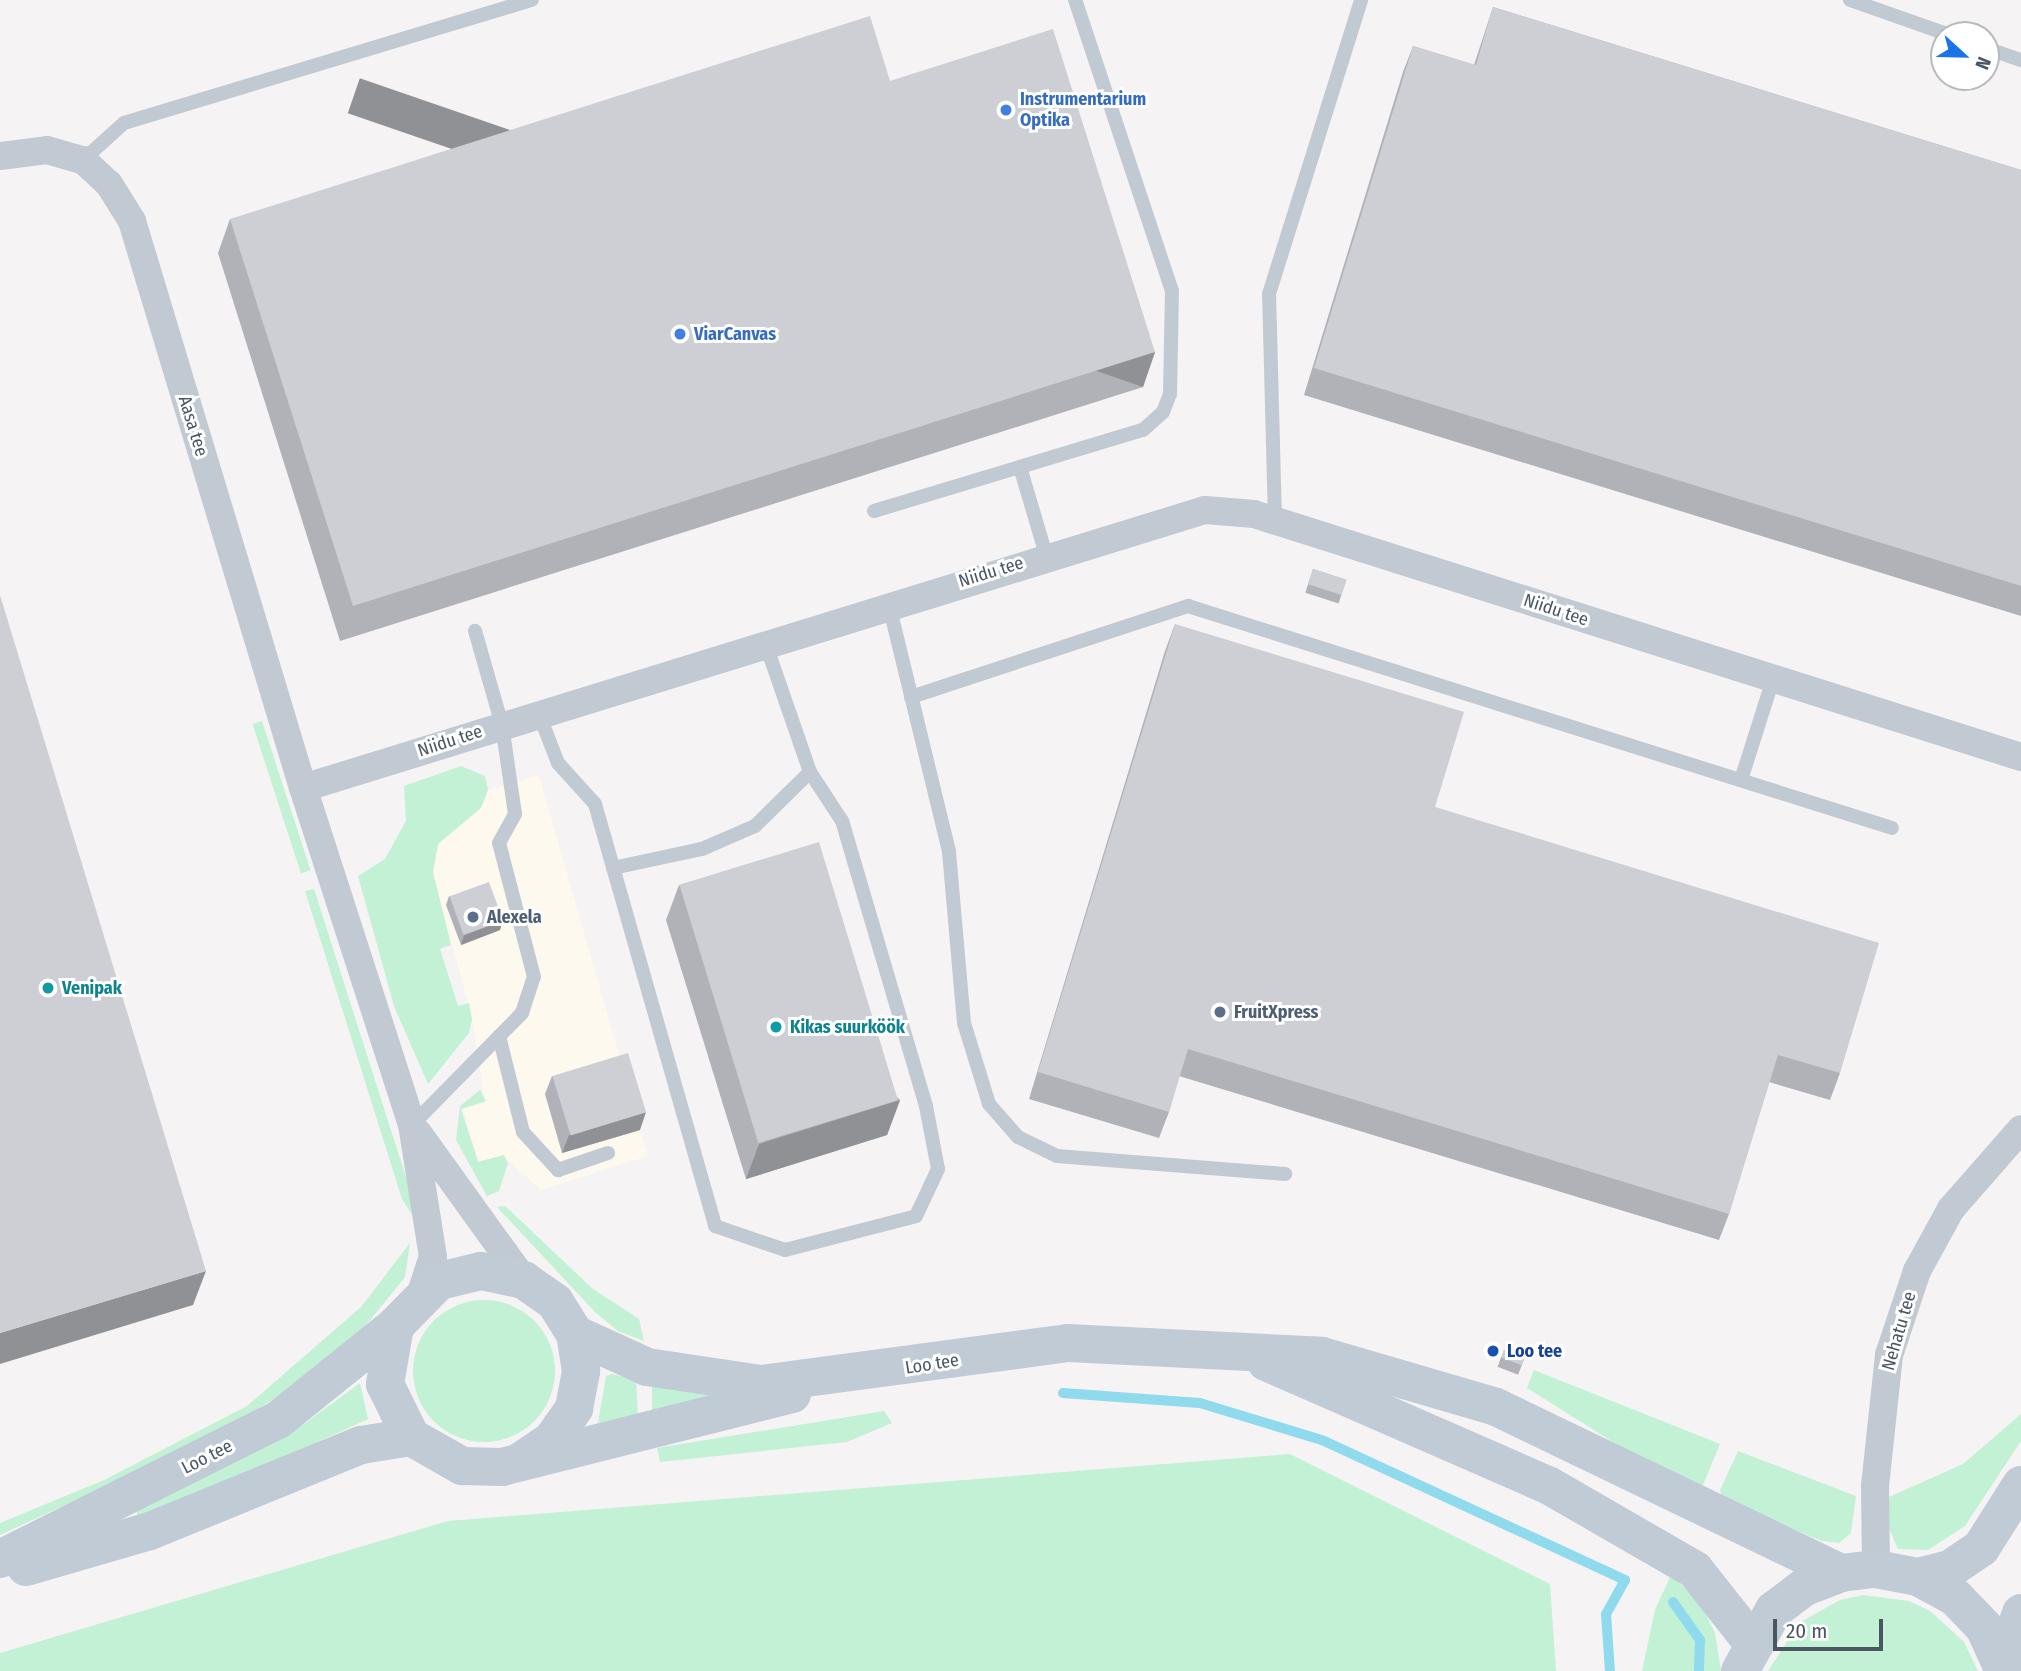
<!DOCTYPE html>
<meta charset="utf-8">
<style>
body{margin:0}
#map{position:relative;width:2021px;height:1671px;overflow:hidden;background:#f5f3f3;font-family:"Fira Sans Condensed",sans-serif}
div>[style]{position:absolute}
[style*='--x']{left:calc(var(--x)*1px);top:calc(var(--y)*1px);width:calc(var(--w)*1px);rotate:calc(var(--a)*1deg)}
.commercial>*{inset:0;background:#fdf9ef}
.green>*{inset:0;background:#c3f1d5;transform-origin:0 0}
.round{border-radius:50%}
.stream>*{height:10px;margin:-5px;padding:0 5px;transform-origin:5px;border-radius:5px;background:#90daee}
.lane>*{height:14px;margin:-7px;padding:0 7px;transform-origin:7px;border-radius:7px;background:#c1cad2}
.street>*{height:28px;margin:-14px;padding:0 14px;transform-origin:14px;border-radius:14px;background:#c1cad2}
.secondary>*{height:38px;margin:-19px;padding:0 19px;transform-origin:19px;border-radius:19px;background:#c1cbd6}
.wall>*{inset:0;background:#b0b2b7;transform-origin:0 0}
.shaded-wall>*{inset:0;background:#909195;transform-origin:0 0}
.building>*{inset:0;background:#cdcfd5;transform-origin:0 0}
.dots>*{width:19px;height:19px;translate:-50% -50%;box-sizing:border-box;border:4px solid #fff;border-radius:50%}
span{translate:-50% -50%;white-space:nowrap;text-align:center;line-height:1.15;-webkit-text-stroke:6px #fff;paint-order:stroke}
.shop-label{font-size:18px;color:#366cbe;font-weight:700}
.left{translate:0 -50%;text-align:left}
.street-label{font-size:18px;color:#4a5661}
.service-label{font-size:18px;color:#4e5e75;font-weight:700}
.culture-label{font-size:18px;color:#0d838f;font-weight:700}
.transit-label{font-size:18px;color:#164399;font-weight:700}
.north{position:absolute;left:1930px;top:21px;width:70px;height:70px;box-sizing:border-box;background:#fff;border:2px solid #b7bbc0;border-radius:50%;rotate:112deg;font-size:19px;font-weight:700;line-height:28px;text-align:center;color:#4a5661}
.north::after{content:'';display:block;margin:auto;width:24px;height:32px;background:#1a73e8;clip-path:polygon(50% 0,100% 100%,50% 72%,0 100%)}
.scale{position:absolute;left:1773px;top:1619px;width:110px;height:32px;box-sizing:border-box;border:4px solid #4a5661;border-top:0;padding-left:9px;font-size:21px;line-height:24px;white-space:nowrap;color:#4a5661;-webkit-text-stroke:5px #fff;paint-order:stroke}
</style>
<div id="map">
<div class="commercial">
<i style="clip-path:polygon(539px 775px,648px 1156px,541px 1190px,503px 1156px,479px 1161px,463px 1109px,485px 1103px,472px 1019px,433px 872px,438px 844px,481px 808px,488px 790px)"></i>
</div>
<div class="green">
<i style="left:262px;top:721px;width:157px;height:10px;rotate:72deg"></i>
<i style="clip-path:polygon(461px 766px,485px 776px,488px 790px,481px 808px,438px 844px,433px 872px,451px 945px,440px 949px,458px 1006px,469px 1003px,472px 1019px,469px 1033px,428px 1084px,394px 1006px,358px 876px,385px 859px,406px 821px,404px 786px)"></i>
<i style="clip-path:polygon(314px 889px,412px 1196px,415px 1219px,402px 1199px,305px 891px)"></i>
<i style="clip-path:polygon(480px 1090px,486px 1101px,461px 1109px,478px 1162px,504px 1155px,508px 1163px,499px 1191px,487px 1196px,456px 1140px,460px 1106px)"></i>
<i style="clip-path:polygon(505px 1206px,593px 1289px,639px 1319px,644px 1341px,618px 1331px,595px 1312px,497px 1207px)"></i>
<i style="clip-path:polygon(410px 1243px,405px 1277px,367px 1324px,308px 1378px,208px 1439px,0 1535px,0 1523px,104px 1480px,247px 1406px,361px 1307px)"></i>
<i class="round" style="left:413px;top:1300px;width:142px;height:142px"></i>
<i style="clip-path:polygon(1534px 1370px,1720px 1444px,1702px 1487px,1624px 1449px,1527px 1388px)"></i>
<i style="clip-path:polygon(612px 1374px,636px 1380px,638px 1418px,598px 1423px,606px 1376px)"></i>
<i style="clip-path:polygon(360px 1383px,368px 1419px,151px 1518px,137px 1517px,137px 1510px,304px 1424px)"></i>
<i style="clip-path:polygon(652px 1383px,718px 1392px,652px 1415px)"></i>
<i style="clip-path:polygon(884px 1411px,892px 1423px,847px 1442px,660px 1462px,657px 1448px)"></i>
<i style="clip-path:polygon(2021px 1414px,2021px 1441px,1965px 1526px,1928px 1550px,1898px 1549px,1887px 1524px,1889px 1497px,1963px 1464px)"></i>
<i style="clip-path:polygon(1738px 1451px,1856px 1496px,1851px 1533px,1839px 1543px,1822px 1541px,1723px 1500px,1720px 1490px)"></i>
<i style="clip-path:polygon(1290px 1454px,1550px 1584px,1556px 1671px,0 1671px,0 1653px,448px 1521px)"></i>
<i style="clip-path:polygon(1671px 1575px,1700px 1602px,1715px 1633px,1721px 1671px,1642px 1671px,1655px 1610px)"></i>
<i style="clip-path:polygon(1863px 1595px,1909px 1601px,1930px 1611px,1964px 1642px,1978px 1671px,1768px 1671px,1799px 1623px,1840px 1600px)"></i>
</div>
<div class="stream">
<i style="--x:1063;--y:1393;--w:137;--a:4.2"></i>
<i style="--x:1200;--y:1403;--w:127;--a:16.9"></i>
<i style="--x:1322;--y:1440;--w:334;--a:24.8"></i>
<i style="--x:1625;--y:1580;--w:39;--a:119"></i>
<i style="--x:1606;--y:1614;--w:57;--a:86"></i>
<i style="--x:1673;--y:1602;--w:47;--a:54.6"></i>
<i style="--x:1700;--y:1640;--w:31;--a:92"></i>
</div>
<div class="lane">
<i style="--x:1850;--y:0;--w:106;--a:19.3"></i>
<i style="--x:1986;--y:48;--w:37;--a:19"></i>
<i style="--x:83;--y:160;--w:55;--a:-42.1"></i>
<i style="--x:124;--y:123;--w:426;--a:-16.8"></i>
<i style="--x:1020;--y:467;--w:92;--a:73.5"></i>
<i style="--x:874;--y:511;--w:281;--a:-16.8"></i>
<i style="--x:1143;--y:430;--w:27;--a:-42"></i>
<i style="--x:1163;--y:412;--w:19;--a:-69"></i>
<i style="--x:1170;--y:394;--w:103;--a:-88.9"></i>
<i style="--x:1172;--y:291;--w:307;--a:-108.4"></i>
<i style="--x:1275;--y:521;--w:227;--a:-91.5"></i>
<i style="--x:1269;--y:294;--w:308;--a:-72.6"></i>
<i style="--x:889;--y:605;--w:254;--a:76.3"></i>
<i style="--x:949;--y:852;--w:172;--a:85"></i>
<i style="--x:964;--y:1023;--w:85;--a:72.8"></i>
<i style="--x:989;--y:1104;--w:44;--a:48.7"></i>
<i style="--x:1018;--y:1137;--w:43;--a:26"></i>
<i style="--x:1057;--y:1156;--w:229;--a:4.5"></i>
<i style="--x:911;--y:697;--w:292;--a:-18.2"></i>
<i style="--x:1188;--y:606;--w:738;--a:17.5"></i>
<i style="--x:539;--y:714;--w:53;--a:68.8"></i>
<i style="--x:558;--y:763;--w:55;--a:47.9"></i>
<i style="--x:595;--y:804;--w:439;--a:74.1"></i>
<i style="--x:715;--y:1226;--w:74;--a:18.9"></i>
<i style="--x:785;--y:1250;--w:135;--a:-14.5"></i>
<i style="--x:916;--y:1216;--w:52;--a:-64.9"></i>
<i style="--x:938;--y:1169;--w:64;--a:-100.8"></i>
<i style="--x:926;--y:1106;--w:297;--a:-106.4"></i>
<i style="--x:842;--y:821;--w:59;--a:-123.1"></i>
<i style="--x:810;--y:772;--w:138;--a:-109.1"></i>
<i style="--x:1741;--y:780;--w:106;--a:-72.4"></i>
<i style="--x:613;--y:868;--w:91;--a:-12.1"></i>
<i style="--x:702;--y:849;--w:58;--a:-23.5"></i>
<i style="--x:755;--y:826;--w:77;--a:-44.5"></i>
<i style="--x:499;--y:1036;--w:99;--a:76"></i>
<i style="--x:523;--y:1132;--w:52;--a:47.4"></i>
<i style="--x:558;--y:1170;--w:53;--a:-18.8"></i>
<i style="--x:412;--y:1125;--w:157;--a:-45.5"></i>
<i style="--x:522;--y:1013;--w:38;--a:-72"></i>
<i style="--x:534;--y:977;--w:138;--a:-104.6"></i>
<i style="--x:499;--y:843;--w:33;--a:-61"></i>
<i style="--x:515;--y:814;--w:90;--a:-98.3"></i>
<i style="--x:502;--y:725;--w:98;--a:-106"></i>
</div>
<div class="street">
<i style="--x:0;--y:156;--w:47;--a:-7.3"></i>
<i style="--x:47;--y:150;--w:37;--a:16"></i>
<i style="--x:83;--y:160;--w:35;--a:43"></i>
<i style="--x:109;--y:184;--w:44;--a:58.1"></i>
<i style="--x:132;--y:221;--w:592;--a:73.22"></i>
<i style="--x:418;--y:1133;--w:181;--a:54.2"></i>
<i style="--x:421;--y:1293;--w:38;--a:-72"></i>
<i style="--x:433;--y:1257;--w:134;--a:-99"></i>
<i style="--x:412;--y:1125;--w:354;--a:-107.9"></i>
<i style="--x:303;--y:788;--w:944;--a:-17.13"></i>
<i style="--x:1205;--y:510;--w:49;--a:4.7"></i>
<i style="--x:1254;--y:514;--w:805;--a:17.58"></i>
<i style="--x:1876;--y:1569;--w:83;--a:-90.7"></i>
<i style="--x:1875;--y:1486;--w:132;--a:-83.9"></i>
<i style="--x:1889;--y:1355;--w:89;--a:-71.6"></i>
<i style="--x:1917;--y:1271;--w:71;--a:-61.3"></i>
<i style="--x:1951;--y:1209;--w:106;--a:-48.8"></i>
</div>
<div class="secondary">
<i style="--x:575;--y:1334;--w:79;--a:24.6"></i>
<i style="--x:647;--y:1367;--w:115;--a:8.5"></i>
<i style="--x:761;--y:1384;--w:310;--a:-7.6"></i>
<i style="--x:1068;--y:1343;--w:254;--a:2.9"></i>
<i style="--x:1322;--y:1356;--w:181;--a:16.3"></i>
<i style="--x:1496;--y:1407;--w:383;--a:25.7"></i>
<i style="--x:1266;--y:1362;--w:308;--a:23.6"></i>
<i style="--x:1548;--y:1485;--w:170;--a:30"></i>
<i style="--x:1695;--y:1570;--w:90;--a:51.7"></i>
<i style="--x:521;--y:1461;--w:37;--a:-34"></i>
<i style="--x:552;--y:1440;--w:39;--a:-55"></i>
<i style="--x:574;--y:1408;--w:38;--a:-79"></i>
<i style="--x:581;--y:1371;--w:37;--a:-99"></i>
<i style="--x:575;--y:1334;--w:38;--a:-122"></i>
<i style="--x:555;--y:1302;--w:38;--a:-145"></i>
<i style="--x:524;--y:1280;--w:44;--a:-168.2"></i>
<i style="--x:481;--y:1271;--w:43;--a:166.6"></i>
<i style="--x:439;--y:1281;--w:63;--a:134.4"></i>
<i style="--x:395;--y:1326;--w:59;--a:99.8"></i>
<i style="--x:385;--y:1384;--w:59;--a:63.9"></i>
<i style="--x:411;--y:1437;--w:59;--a:29.6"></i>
<i style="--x:462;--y:1466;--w:40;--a:1.4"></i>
<i style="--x:502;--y:1467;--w:299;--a:-14.1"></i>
<i style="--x:0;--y:1559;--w:311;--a:-26.6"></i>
<i style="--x:278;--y:1420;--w:150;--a:-38.8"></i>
<i style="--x:26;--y:1567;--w:129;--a:-16.2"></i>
<i style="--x:150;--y:1531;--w:228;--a:-22.2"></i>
<i style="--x:361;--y:1445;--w:51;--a:-9.1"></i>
<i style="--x:1918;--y:1577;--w:33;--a:-14"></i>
<i style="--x:1950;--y:1569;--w:37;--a:-34"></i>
<i style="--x:1981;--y:1548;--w:75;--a:-57.6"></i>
<i style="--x:2003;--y:1665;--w:55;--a:-70.9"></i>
<i style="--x:1740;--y:1671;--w:70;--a:-60.9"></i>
<i style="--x:1774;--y:1610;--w:39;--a:-37"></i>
<i style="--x:1805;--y:1587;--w:39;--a:-21"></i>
<i style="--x:1841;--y:1573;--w:35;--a:-7"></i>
<i style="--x:1876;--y:1569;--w:43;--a:10.8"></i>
<i style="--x:1918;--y:1577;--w:42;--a:28.4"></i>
<i style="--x:1955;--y:1597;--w:42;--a:46"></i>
<i style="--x:1984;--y:1627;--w:48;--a:65.6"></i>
</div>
<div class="wall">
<i style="clip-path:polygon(1493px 7px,2021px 170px,2021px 616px,1304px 395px,1403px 72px,1413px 46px,1474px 65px)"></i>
<i style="clip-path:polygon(890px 81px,1155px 352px,1143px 387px,340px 641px,218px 253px,230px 219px)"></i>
<i style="left:1313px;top:569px;width:35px;height:25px;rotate:18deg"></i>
<i style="clip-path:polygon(1175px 624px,1435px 807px,1840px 1073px,1830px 1100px,1769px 1082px,1729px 1214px,1719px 1240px,1179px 1076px,1169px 1112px,1159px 1138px,1029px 1099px,1165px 651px)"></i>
<i style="clip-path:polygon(679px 885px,900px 1100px,887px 1135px,746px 1179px,666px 920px)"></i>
<i style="clip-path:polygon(449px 896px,500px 930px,461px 945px,446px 905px)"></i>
<i style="clip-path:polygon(552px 1076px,640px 1130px,562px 1153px,545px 1094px)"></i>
<i style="left:1504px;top:1350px;width:22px;height:18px;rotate:21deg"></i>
</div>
<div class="shaded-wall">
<i style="left:1155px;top:352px;width:37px;height:841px;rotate:109deg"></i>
<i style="clip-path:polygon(503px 921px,500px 930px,461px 945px,464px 935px)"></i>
<i style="clip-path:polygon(900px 1100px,887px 1135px,746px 1179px,759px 1144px)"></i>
<i style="clip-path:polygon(646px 1112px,640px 1130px,562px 1153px,569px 1135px)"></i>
<i style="clip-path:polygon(206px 1271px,193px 1305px,0 1364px,0 1333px)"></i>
</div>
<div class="building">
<i style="clip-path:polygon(1493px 7px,2021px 170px,2021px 586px,1314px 368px,1413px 46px,1476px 65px)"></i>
<i style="clip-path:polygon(870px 16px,890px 81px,1053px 29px,1155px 352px,353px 606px,230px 219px)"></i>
<i style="left:1313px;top:569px;width:35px;height:16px;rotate:18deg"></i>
<i style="clip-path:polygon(0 595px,206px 1271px,0 1333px)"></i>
<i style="clip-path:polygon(1175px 624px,1464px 712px,1435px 807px,1879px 943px,1840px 1073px,1778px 1055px,1729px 1214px,1188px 1049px,1169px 1112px,1038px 1072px)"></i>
<i style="left:819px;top:842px;width:270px;height:146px;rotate:73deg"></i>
<i style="left:489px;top:882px;width:41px;height:42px;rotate:70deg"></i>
<i style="left:628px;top:1053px;width:62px;height:79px;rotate:73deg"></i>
<i style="left:1504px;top:1350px;width:22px;height:8px;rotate:21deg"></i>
</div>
<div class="dots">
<i style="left:1006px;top:110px;background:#3f7fe0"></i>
<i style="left:680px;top:334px;background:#3f7fe0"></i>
<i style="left:473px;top:917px;background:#5c6f8a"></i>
<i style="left:48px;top:988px;background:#0f9aa8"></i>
<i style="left:1220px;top:1012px;background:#5c6f8a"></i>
<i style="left:776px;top:1027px;background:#0f9aa8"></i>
<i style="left:1493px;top:1351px;background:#1a4fb4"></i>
</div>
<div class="shop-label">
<span class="left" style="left:1020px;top:110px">Instrumentarium<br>Optika</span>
<span class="left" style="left:694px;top:334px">ViarCanvas</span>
</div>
<div class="street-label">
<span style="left:193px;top:426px;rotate:73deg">Aasa tee</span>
<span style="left:991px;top:572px;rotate:-17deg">Niidu tee</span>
<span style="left:1556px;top:610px;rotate:18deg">Niidu tee</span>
<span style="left:450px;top:741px;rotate:-18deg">Niidu tee</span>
<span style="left:1899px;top:1331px;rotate:-74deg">Nehatu tee</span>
<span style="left:932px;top:1364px;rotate:-9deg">Loo tee</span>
<span style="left:207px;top:1457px;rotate:-27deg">Loo tee</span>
</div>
<div class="service-label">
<span class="left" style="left:487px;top:917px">Alexela</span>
<span class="left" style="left:1234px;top:1012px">FruitXpress</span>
</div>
<div class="culture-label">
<span class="left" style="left:62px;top:988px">Venipak</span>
<span class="left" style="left:790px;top:1027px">Kikas suurköök</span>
</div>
<div class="transit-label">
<span class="left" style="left:1507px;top:1351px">Loo tee</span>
</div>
<div class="north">N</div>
<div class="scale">20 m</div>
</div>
